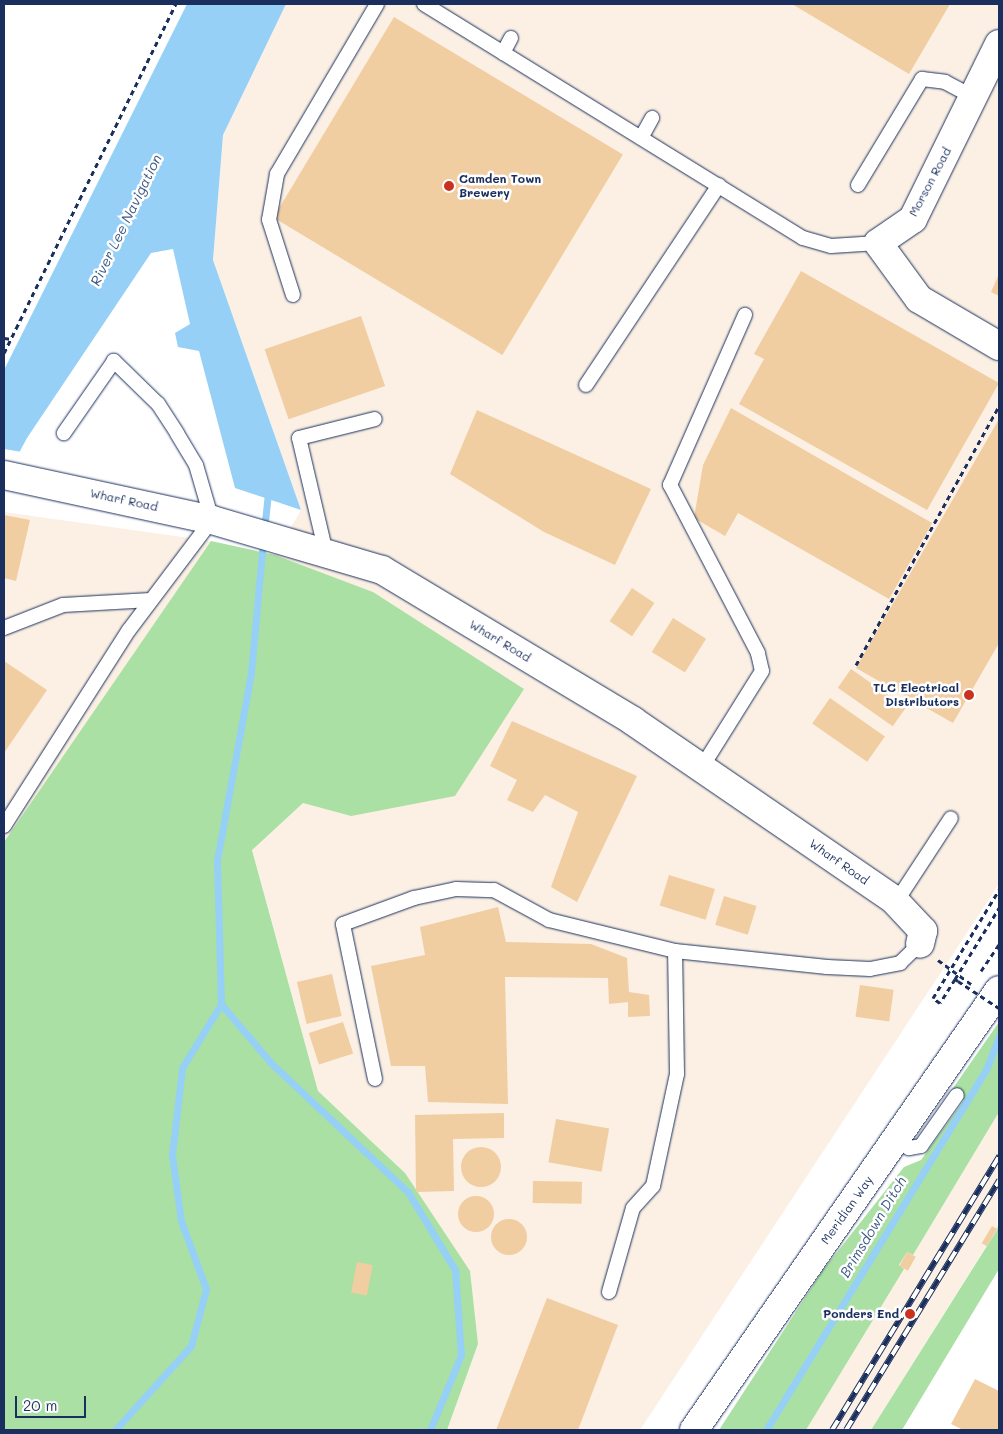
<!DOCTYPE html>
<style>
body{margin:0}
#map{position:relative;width:1003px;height:1434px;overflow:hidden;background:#fff;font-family:Mali,sans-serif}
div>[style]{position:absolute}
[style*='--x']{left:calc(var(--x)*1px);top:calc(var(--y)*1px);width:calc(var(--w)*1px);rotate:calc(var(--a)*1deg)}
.built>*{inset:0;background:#fbf0e3}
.green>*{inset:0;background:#aae0a3}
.water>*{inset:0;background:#96d0f6}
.pier>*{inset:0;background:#fff}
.stream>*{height:7px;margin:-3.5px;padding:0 3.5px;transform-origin:3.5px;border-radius:3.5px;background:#96d0f6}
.building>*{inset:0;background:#f1cda2;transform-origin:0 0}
.round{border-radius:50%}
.path>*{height:3px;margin-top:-1.5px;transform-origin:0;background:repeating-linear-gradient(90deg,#1b2f5e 0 5px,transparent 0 9px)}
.roads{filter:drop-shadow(0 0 1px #1b2f5e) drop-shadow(0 0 1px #1b2f5e)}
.lane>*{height:14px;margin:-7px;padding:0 7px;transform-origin:7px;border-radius:7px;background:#fff}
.street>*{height:28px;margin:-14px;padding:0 14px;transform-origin:14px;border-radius:14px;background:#fff}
.primary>*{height:28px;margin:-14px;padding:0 14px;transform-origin:14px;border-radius:14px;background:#fff}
.rail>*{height:5.5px;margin-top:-2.75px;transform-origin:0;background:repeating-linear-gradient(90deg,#fff 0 11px,#1b2f5e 0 22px);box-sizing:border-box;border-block:1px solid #1b2f5e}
.path-bridge>*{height:3px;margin-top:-1.5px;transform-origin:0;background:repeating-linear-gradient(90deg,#1b2f5e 0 5px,transparent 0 9px)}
.dots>*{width:14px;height:14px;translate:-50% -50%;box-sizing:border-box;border:2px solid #fff;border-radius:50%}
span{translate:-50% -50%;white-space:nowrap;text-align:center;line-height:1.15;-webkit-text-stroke:5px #fff;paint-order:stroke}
.poi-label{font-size:12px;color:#1b2f5e;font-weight:700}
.left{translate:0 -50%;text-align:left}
.right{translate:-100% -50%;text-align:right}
.street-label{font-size:12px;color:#1b2f5e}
.water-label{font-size:14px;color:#3a5784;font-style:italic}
.frame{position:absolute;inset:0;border:5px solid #1b2f5e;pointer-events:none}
.scale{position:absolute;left:15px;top:1396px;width:71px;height:22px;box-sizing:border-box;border:2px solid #1b2f5e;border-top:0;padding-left:6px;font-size:15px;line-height:18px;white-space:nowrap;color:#1b2f5e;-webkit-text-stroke:4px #fff;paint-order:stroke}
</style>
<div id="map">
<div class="built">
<i style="clip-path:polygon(286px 4px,999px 4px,999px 884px,640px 1430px,447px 1430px,478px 1344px,405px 1173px,318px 1091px,252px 849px,303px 803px,351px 816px,373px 592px,275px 555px,301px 510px,213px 260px,223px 135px)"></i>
<i style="clip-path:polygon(4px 512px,211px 541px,4px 842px)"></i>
<i style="clip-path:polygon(999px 1112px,997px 1229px,871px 1430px,806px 1430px,904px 1269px,899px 1266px,907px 1252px,913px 1255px)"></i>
</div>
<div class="green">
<i style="clip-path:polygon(211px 541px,275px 555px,373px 592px,524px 689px,455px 796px,351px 816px,303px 803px,252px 850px,318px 1091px,405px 1173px,470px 1271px,478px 1344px,447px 1430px,4px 1430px,4px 842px)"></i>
<i style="clip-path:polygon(999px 1022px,999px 1112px,913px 1255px,907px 1252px,899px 1265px,904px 1269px,806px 1430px,719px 1430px,823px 1270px,904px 1167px,921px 1160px,964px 1100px,951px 1091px)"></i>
<i style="clip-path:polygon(999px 1219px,999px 1269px,902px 1430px,871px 1430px,997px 1230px)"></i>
</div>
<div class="water">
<i style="clip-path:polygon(187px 4px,286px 4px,223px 135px,213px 260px,301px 510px,235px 488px,199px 351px,178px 347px,175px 333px,190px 324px,173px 249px,151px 253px,27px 438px,4px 481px,4px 370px)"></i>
</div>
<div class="pier">
<i style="clip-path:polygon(4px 449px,22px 452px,4px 484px)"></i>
</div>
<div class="stream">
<i style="--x:264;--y:531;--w:39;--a:-84"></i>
<i style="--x:263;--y:541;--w:133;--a:95.2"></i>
<i style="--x:251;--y:673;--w:191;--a:100.3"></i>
<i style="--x:217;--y:861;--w:143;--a:88.4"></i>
<i style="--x:221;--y:1004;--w:77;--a:49.7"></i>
<i style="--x:271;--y:1063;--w:188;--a:43.3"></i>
<i style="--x:408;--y:1192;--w:91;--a:58.9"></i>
<i style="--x:455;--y:1270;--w:85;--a:86"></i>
<i style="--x:461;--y:1355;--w:81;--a:112.5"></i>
<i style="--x:115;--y:1430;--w:113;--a:-47.9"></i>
<i style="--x:191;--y:1346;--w:59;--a:-75.3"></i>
<i style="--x:206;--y:1289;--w:72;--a:-110.2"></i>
<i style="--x:181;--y:1221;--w:67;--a:-97.8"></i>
<i style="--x:172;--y:1155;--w:88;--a:-83.4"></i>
<i style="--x:182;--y:1068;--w:75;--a:-58.6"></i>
<i style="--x:766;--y:1430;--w:422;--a:-58.6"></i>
<i style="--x:986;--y:1070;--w:36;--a:-69"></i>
</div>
<div class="building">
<i style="clip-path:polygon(792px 4px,950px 4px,909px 74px)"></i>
<i style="left:394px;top:17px;width:267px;height:234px;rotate:31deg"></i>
<i style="clip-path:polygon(801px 271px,999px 383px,927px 510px,739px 404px,764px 359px,754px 354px)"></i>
<i style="clip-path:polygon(999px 274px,999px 296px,991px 292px)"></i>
<i style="left:361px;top:316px;width:74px;height:102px;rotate:71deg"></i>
<i style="clip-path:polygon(731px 408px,932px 523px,889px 599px,738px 513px,725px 536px,694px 518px,703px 465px)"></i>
<i style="clip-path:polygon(477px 410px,651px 489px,615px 565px,544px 532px,450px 474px)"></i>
<i style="clip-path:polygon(999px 419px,999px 643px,953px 723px,856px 668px)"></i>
<i style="clip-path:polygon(4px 515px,30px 520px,16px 581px,4px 578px)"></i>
<i style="left:632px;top:588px;width:27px;height:40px;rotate:34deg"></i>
<i style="left:673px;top:618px;width:39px;height:40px;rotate:32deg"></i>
<i style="clip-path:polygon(4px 661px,47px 690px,4px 753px)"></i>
<i style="left:851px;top:669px;width:67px;height:23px;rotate:35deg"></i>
<i style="left:830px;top:698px;width:67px;height:31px;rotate:35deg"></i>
<i style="clip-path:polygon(512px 721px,637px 776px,577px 902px,551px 887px,578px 812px,545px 795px,533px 812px,507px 800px,517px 780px,490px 766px)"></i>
<i style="left:669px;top:875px;width:48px;height:32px;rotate:17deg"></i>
<i style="left:724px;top:896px;width:34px;height:30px;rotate:17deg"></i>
<i style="clip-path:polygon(498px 907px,506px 942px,591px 944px,627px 958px,629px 992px,649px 995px,650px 1016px,628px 1017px,628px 1002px,609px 1004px,608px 978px,505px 977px,508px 1104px,428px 1102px,425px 1066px,391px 1066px,371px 966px,425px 955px,420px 927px)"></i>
<i style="left:332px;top:974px;width:43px;height:36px;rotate:77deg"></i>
<i style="left:860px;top:985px;width:34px;height:32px;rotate:8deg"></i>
<i style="left:343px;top:1022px;width:33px;height:36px;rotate:72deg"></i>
<i style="clip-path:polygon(504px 1113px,504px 1138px,453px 1139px,454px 1191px,416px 1192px,415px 1115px)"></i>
<i style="left:556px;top:1119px;width:54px;height:44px;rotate:10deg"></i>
<i class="round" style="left:461px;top:1147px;width:40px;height:40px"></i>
<i style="left:533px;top:1181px;width:49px;height:22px;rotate:1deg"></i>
<i class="round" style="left:458px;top:1196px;width:36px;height:36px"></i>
<i class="round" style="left:491px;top:1219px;width:36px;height:36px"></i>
<i style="left:992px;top:1226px;width:6px;height:20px;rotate:31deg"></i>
<i style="left:907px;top:1252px;width:10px;height:16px;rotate:29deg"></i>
<i style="left:357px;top:1262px;width:16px;height:31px;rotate:11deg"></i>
<i style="clip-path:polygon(547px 1298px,618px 1325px,578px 1430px,496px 1430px)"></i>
<i style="clip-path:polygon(975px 1379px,999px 1391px,999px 1430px,963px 1430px,951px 1424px)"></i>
</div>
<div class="path">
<i style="--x:4;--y:338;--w:8;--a:7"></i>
<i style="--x:4;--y:353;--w:389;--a:-63.8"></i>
<i style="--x:856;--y:665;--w:296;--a:-61.1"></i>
<i style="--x:938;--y:960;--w:41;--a:36"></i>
<i style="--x:981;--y:971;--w:32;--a:-56"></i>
<i style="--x:958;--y:981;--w:4;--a:-146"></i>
<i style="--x:955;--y:979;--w:28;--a:122"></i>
<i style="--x:940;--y:1003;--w:9;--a:-144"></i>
<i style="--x:933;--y:998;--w:127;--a:-58.6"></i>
</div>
<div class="roads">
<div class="lane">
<i style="--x:424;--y:4;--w:445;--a:31.7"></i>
<i style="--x:803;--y:238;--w:29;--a:16"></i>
<i style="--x:831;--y:246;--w:47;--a:-3.7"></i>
<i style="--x:503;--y:53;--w:17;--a:-62"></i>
<i style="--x:641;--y:138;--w:23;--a:-61"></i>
<i style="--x:858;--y:185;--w:124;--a:-58.9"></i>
<i style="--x:922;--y:79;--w:23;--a:7"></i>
<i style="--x:945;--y:82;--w:32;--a:28"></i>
<i style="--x:293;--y:295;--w:79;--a:-107.7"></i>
<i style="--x:269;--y:220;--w:47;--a:-80.1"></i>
<i style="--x:277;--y:174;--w:197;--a:-59.5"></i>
<i style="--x:586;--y:385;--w:240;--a:-56.4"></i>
<i style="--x:326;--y:553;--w:118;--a:-103.2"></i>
<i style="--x:299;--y:438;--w:78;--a:-14"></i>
<i style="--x:4;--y:628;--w:63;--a:-21.3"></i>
<i style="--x:63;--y:605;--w:88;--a:-3.3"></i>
<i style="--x:702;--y:767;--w:113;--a:-58"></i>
<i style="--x:762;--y:671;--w:18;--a:-103"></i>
<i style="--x:758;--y:653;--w:190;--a:-117.6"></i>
<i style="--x:670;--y:485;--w:186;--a:-66.2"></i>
<i style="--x:4;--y:826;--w:232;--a:-57.5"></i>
<i style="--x:129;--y:630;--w:138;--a:-53"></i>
<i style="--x:212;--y:520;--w:57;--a:-106.2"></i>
<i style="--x:196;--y:465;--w:37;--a:-121"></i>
<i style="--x:177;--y:433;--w:35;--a:-123"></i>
<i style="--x:158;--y:404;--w:62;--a:-135.7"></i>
<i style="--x:114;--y:361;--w:88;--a:124.8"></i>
<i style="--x:896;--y:902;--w:100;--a:-56.8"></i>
<i style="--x:375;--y:1079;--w:158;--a:-101.7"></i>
<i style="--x:343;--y:924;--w:76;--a:-20.1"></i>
<i style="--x:414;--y:898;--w:43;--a:-12.1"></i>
<i style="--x:456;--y:889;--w:38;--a:2"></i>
<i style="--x:494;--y:890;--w:63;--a:28.6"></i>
<i style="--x:549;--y:920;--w:130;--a:13.8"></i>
<i style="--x:675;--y:951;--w:153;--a:6"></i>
<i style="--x:827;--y:967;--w:43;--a:2.7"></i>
<i style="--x:870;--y:969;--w:31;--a:-11"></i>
<i style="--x:900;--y:963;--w:28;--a:-44"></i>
<i style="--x:896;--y:1139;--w:16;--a:35"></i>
<i style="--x:909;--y:1148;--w:12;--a:-9"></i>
<i style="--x:921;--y:1146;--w:62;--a:-54.8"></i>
<i style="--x:609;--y:1292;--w:87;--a:-74.1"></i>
<i style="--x:633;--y:1208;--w:30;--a:-48"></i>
<i style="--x:653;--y:1186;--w:115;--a:-77.9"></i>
<i style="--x:677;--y:1074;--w:123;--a:-90.9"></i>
</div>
<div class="street">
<i style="--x:999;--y:44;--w:195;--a:116.2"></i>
<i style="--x:913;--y:219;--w:42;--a:145.6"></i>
<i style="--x:878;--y:243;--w:69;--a:53.8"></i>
<i style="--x:919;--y:299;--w:93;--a:30.4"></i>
<i style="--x:4;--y:475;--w:213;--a:12.2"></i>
<i style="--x:212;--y:520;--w:177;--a:16.4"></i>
<i style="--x:382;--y:570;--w:293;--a:31"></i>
<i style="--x:633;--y:721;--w:315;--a:34.4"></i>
<i style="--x:893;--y:899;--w:44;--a:46.8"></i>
<i style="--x:923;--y:931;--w:13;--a:103"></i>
</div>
<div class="primary">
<i style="--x:694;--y:1430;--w:535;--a:-55.27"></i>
</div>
</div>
<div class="rail">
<i style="--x:832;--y:1430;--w:321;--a:-58.6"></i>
<i style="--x:846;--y:1430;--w:293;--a:-58.5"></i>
</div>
<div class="path-bridge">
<i style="--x:955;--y:979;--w:84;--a:-58.2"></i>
<i style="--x:958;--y:981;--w:49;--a:33.4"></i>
</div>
<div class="dots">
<i style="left:449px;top:186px;background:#c8321e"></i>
<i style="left:969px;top:695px;background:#c8321e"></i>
<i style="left:910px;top:1314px;background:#c8321e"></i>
</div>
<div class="poi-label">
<span class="left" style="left:459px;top:186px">Camden Town<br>Brewery</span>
<span class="right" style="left:959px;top:695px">TLC Electrical<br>Distributors</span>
<span class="right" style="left:899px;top:1314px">Ponders End</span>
</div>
<div class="street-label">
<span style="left:930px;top:182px;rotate:-62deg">Morson Road</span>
<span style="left:124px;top:500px;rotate:12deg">Wharf Road</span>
<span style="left:500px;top:641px;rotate:31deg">Wharf Road</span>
<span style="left:839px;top:862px;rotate:35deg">Wharf Road</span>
<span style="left:847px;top:1210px;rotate:-55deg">Meridian Way</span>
</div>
<div class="water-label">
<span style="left:126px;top:220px;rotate:-64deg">River Lee Navigation</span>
<span style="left:873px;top:1227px;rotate:-59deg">Brimsdown Ditch</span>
</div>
<div class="frame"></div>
<div class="scale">20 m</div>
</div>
